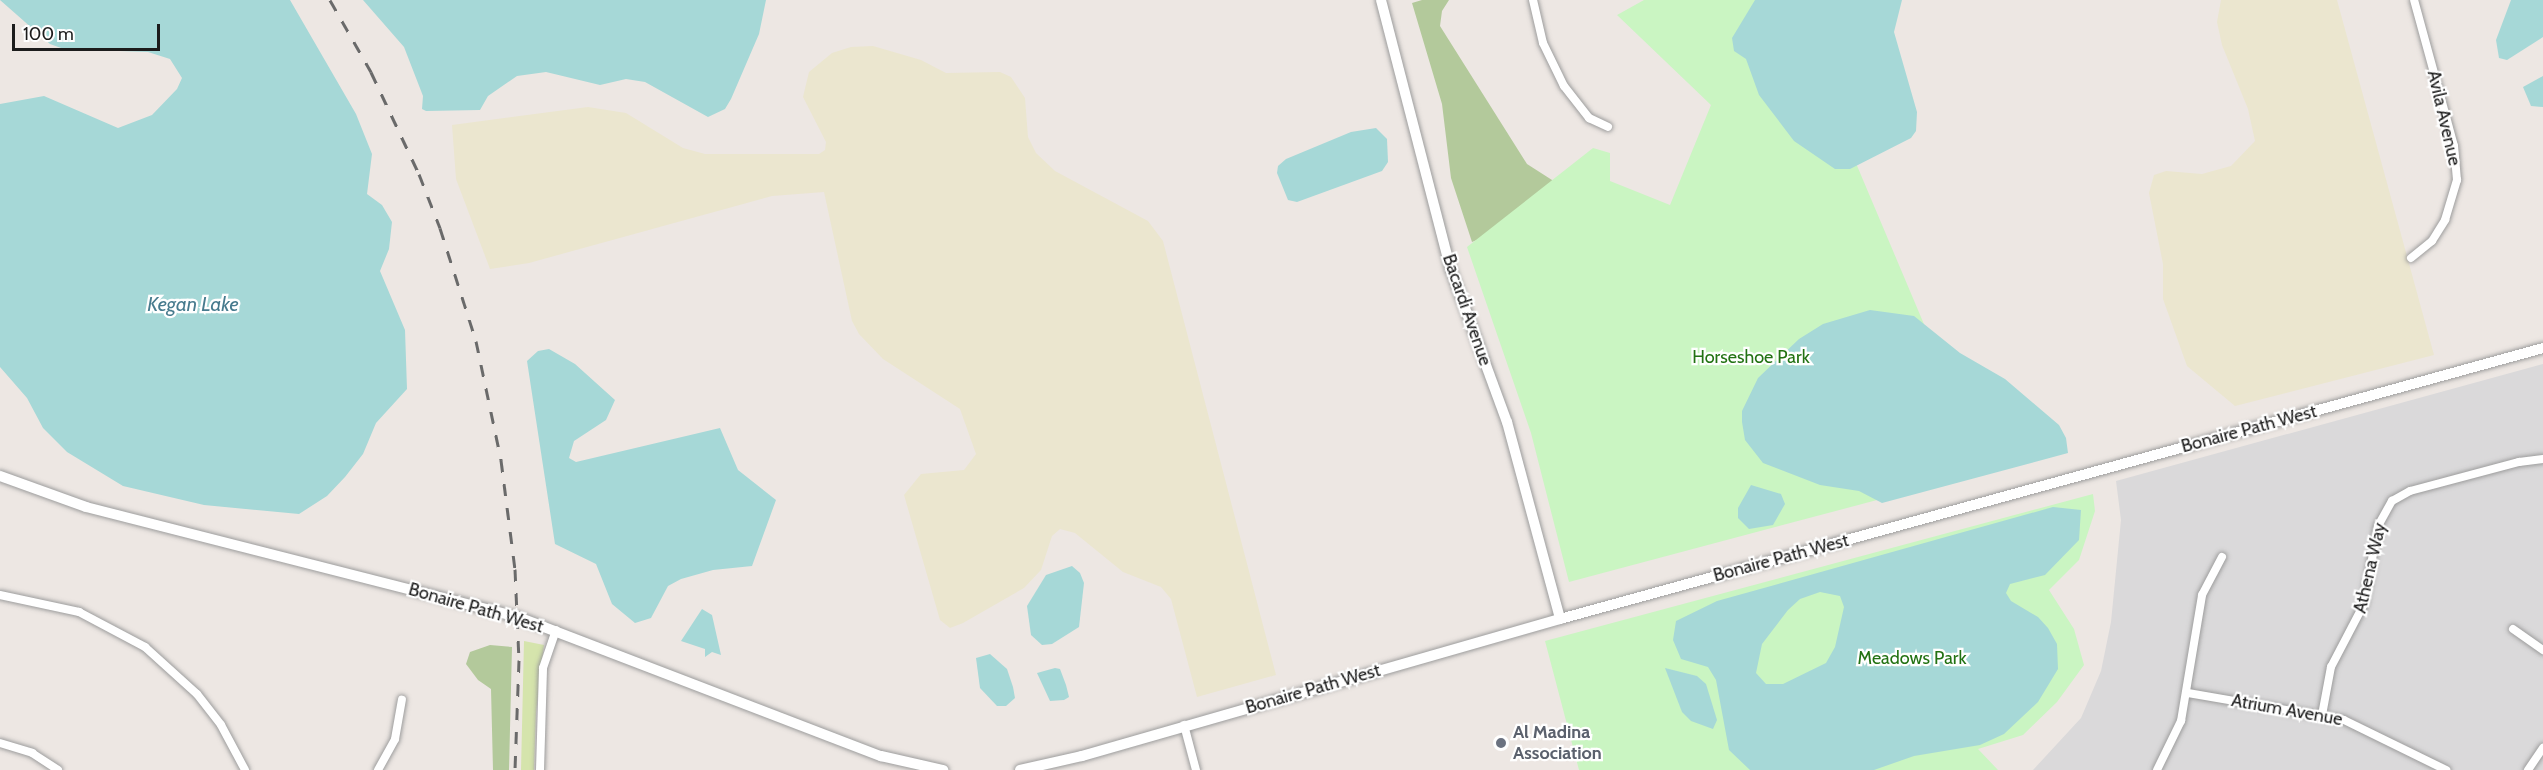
<!DOCTYPE html>
<style>
body{margin:0}
#map{position:relative;width:2543px;height:770px;overflow:hidden;background:#ede7e3;font-family:Cabin,sans-serif}
div>[style]{position:absolute}
[style*='--x']{left:calc(var(--x)*1px);top:calc(var(--y)*1px);width:calc(var(--w)*1px);rotate:calc(var(--a)*1deg)}
.residential>*{inset:0;background:#dad9da}
.farmland>*{inset:0;background:#ebe6cf}
.grass>*{inset:0;background:#d5e4ac}
.forest>*{inset:0;background:#b3c99b}
.park>*{inset:0;background:#caf5c2}
.water>*{inset:0;background:#a6d8d7}
.roads{filter:drop-shadow(0 0 2px #9d9d9d) drop-shadow(0 0 2px #9d9d9d)}
.minor>*{height:8px;margin:-4px;padding:0 4px;transform-origin:4px;border-radius:4px;background:#fff}
.tertiary>*{height:10px;margin:-5px;padding:0 5px;transform-origin:5px;border-radius:5px;background:#fff}
.rail>*{height:3px;margin-top:-1.5px;transform-origin:0;background:repeating-linear-gradient(90deg,#6a6a6a 0 12px,transparent 0 24px)}
.dots>*{width:16px;height:16px;translate:-50% -50%;box-sizing:border-box;border:3px solid #fff;border-radius:50%}
span{translate:-50% -50%;white-space:nowrap;text-align:center;line-height:1.15;-webkit-text-stroke:4.5px #fff;paint-order:stroke}
.street-label{font-size:18px;color:#1c1c1c}
.park-label{font-size:18px;color:#227213}
.worship-label{font-size:18px;color:#5b616d;font-weight:700}
.left{translate:0 -50%;text-align:left}
.water-label{font-size:20px;color:#477b8e;font-style:italic}
.scale{position:absolute;left:12px;top:24px;width:148px;height:27px;box-sizing:border-box;border:3px solid #1c1c1c;border-top:0;padding-left:8px;font-size:18px;line-height:21px;white-space:nowrap;color:#1c1c1c;-webkit-text-stroke:4px #fff;paint-order:stroke}
</style>
<div id="map">
<div class="residential">
<i style="clip-path:polygon(2543px 364px,2543px 770px,2033px 770px,2081px 718px,2101px 671px,2111px 622px,2121px 520px,2116px 481px)"></i>
</div>
<div class="farmland">
<i style="clip-path:polygon(2221px 0,2337px 0,2434px 355px,2235px 406px,2187px 366px,2163px 299px,2163px 264px,2149px 193px,2154px 175px,2166px 171px,2202px 174px,2231px 166px,2255px 141px,2248px 109px,2222px 45px,2217px 22px)"></i>
<i style="clip-path:polygon(873px 46px,921px 60px,946px 73px,1000px 72px,1011px 77px,1025px 98px,1028px 137px,1036px 153px,1055px 171px,1148px 221px,1163px 241px,1276px 675px,1197px 697px,1171px 599px,1161px 587px,1123px 572px,1075px 533px,1060px 529px,1052px 536px,1041px 570px,1024px 588px,963px 623px,950px 628px,940px 620px,904px 495px,921px 474px,964px 470px,976px 454px,960px 409px,883px 359px,859px 334px,852px 321px,824px 192px,772px 196px,529px 263px,490px 269px,456px 179px,452px 125px,588px 107px,626px 113px,683px 148px,705px 154px,819px 154px,825px 150px,826px 142px,803px 97px,809px 72px,832px 53px,851px 47px)"></i>
</div>
<div class="grass">
<i style="clip-path:polygon(524px 641px,544px 645px,536px 712px,534px 770px,521px 770px)"></i>
</div>
<div class="forest">
<i style="clip-path:polygon(1422px 0,1449px 0,1442px 11px,1440px 26px,1527px 164px,1552px 180px,1591px 194px,1472px 242px,1451px 178px,1442px 104px,1412px 3px)"></i>
<i style="clip-path:polygon(490px 645px,512px 647px,509px 770px,493px 770px,491px 689px,478px 680px,466px 664px,470px 652px)"></i>
</div>
<div class="park">
<i style="clip-path:polygon(1644px 0,1814px 0,1790px 7px,1986px 471px,1569px 582px,1531px 433px,1467px 247px,1593px 148px,1610px 153px,1610px 181px,1670px 205px,1711px 105px,1617px 15px)"></i>
<i style="clip-path:polygon(2093px 494px,2095px 511px,2079px 560px,2049px 590px,2074px 629px,2084px 665px,2057px 702px,2023px 735px,1978px 749px,1998px 770px,1579px 770px,1545px 641px)"></i>
</div>
<div class="water">
<i style="clip-path:polygon(0 0,290px 0,356px 114px,372px 154px,367px 194px,382px 205px,392px 222px,389px 249px,380px 271px,405px 330px,407px 389px,376px 423px,363px 454px,345px 477px,327px 496px,299px 514px,204px 505px,123px 486px,67px 452px,43px 428px,27px 398px,0 367px,0 104px,44px 96px,118px 128px,152px 115px,177px 89px,182px 78px,170px 59px,148px 52px,64px 49px,50px 44px)"></i>
<i style="clip-path:polygon(363px 0,766px 0,759px 34px,731px 99px,725px 109px,708px 117px,645px 82px,626px 79px,600px 85px,546px 72px,517px 76px,488px 96px,480px 110px,426px 111px,422px 109px,423px 96px,404px 47px)"></i>
<i style="clip-path:polygon(1755px 0,1902px 0,1894px 32px,1917px 112px,1916px 131px,1911px 138px,1850px 169px,1835px 169px,1794px 141px,1759px 95px,1746px 59px,1734px 51px,1732px 38px)"></i>
<i style="clip-path:polygon(2511px 0,2543px 0,2543px 37px,2507px 60px,2499px 58px,2496px 40px)"></i>
<i style="clip-path:polygon(2543px 76px,2543px 107px,2531px 106px,2523px 87px)"></i>
<i style="clip-path:polygon(1376px 128px,1387px 139px,1388px 162px,1382px 171px,1297px 202px,1288px 200px,1277px 173px,1278px 166px,1286px 159px,1351px 132px)"></i>
<i style="clip-path:polygon(1870px 310px,1914px 316px,1960px 353px,2005px 379px,2059px 425px,2066px 438px,2068px 453px,1882px 503px,1859px 491px,1820px 485px,1763px 463px,1745px 440px,1742px 422px,1742px 411px,1758px 378px,1799px 339px,1823px 324px)"></i>
<i style="clip-path:polygon(549px 349px,575px 364px,615px 400px,606px 420px,574px 441px,569px 458px,576px 462px,720px 428px,738px 470px,776px 500px,752px 566px,713px 570px,681px 579px,668px 586px,651px 618px,635px 623px,612px 604px,596px 564px,555px 544px,527px 361px,538px 351px)"></i>
<i style="clip-path:polygon(1751px 485px,1781px 494px,1785px 504px,1773px 525px,1749px 529px,1738px 518px,1738px 508px)"></i>
<i style="clip-path:polygon(evenodd,2053px 507px,2081px 510px,2079px 540px,2045px 575px,2010px 584px,2006px 593px,2011px 601px,2038px 617px,2048px 628px,2057px 644px,2058px 669px,2038px 702px,2004px 734px,1980px 745px,1914px 756px,1874px 770px,1750px 770px,1729px 750px,1716px 680px,1708px 667px,1681px 659px,1673px 640px,1676px 621px,1717px 601px,2053px 507px,1820px 592px,1840px 596px,1844px 607px,1835px 647px,1826px 663px,1783px 684px,1766px 684px,1756px 673px,1762px 644px,1788px 610px,1800px 599px,1820px 592px)"></i>
<i style="clip-path:polygon(1072px 566px,1080px 573px,1084px 583px,1079px 627px,1052px 644px,1042px 645px,1031px 635px,1027px 606px,1046px 575px)"></i>
<i style="clip-path:polygon(702px 609px,712px 615px,721px 655px,712px 652px,705px 657px,705px 649px,681px 641px)"></i>
<i style="clip-path:polygon(990px 654px,1007px 669px,1013px 687px,1015px 698px,1006px 706px,997px 706px,980px 688px,976px 658px)"></i>
<i style="clip-path:polygon(1055px 668px,1060px 669px,1066px 685px,1069px 697px,1064px 700px,1050px 701px,1037px 673px)"></i>
<i style="clip-path:polygon(1665px 668px,1697px 676px,1706px 684px,1717px 720px,1713px 729px,1691px 721px,1682px 712px)"></i>
</div>
<div class="roads">
<div class="minor">
<i style="--x:1533;--y:0;--w:44;--a:76.9"></i>
<i style="--x:1543;--y:43;--w:48;--a:64"></i>
<i style="--x:1564;--y:86;--w:41;--a:52"></i>
<i style="--x:1589;--y:118;--w:21;--a:25"></i>
<i style="--x:2411;--y:258;--w:27;--a:-39"></i>
<i style="--x:2432;--y:241;--w:25;--a:-58"></i>
<i style="--x:2445;--y:220;--w:42;--a:-73.3"></i>
<i style="--x:2457;--y:180;--w:34;--a:-95"></i>
<i style="--x:2454;--y:146;--w:151;--a:-105.3"></i>
<i style="--x:0;--y:595;--w:81;--a:12.1"></i>
<i style="--x:79;--y:612;--w:75;--a:27.9"></i>
<i style="--x:145;--y:647;--w:70;--a:42.1"></i>
<i style="--x:197;--y:694;--w:39;--a:52"></i>
<i style="--x:221;--y:725;--w:51;--a:61.9"></i>
<i style="--x:2513;--y:629;--w:37;--a:35"></i>
<i style="--x:2188;--y:693;--w:158;--a:9.8"></i>
<i style="--x:2344;--y:720;--w:114;--a:26.1"></i>
<i style="--x:2322;--y:715;--w:49;--a:-79.4"></i>
<i style="--x:2331;--y:667;--w:71;--a:-62.4"></i>
<i style="--x:2364;--y:604;--w:79;--a:-79.8"></i>
<i style="--x:2378;--y:526;--w:29;--a:-61"></i>
<i style="--x:2392;--y:501;--w:21;--a:-29"></i>
<i style="--x:2410;--y:491;--w:113;--a:-14.9"></i>
<i style="--x:2519;--y:462;--w:24;--a:-7"></i>
<i style="--x:1184;--y:725;--w:47;--a:75.1"></i>
<i style="--x:0;--y:743;--w:34;--a:17"></i>
<i style="--x:32;--y:753;--w:31;--a:33"></i>
<i style="--x:378;--y:770;--w:35;--a:-61"></i>
<i style="--x:395;--y:739;--w:40;--a:-80"></i>
<i style="--x:540;--y:770;--w:102;--a:-88.3"></i>
<i style="--x:543;--y:668;--w:40;--a:-71.1"></i>
<i style="--x:2157;--y:770;--w:55;--a:-63.9"></i>
<i style="--x:2181;--y:721;--w:128;--a:-80.5"></i>
<i style="--x:2202;--y:595;--w:43;--a:-62.2"></i>
<i style="--x:2528;--y:770;--w:27;--a:-56"></i>
</div>
<div class="tertiary">
<i style="--x:1381;--y:0;--w:279;--a:75.5"></i>
<i style="--x:1451;--y:270;--w:162;--a:69.8"></i>
<i style="--x:1507;--y:422;--w:204;--a:74.9"></i>
<i style="--x:0;--y:476;--w:91;--a:19.8"></i>
<i style="--x:86;--y:507;--w:446;--a:14.3"></i>
<i style="--x:518;--y:617;--w:389;--a:21"></i>
<i style="--x:881;--y:756;--w:64;--a:12.7"></i>
<i style="--x:1020;--y:770;--w:64;--a:-12.7"></i>
<i style="--x:1082;--y:756;--w:497;--a:-16"></i>
<i style="--x:1560;--y:619;--w:1020;--a:-15.41"></i>
</div>
</div>
<div class="rail">
<i style="--x:330;--y:0;--w:83;--a:60.3"></i>
<i style="--x:371;--y:72;--w:113;--a:64.8"></i>
<i style="--x:419;--y:174;--w:58;--a:68.7"></i>
<i style="--x:440;--y:228;--w:119;--a:72.3"></i>
<i style="--x:476;--y:341;--w:122;--a:78.1"></i>
<i style="--x:501;--y:460;--w:110;--a:82.7"></i>
<i style="--x:515;--y:569;--w:91;--a:87.5"></i>
<i style="--x:519;--y:660;--w:110;--a:92.1"></i>
</div>
<div class="dots">
<i style="left:1501px;top:743px;background:#6b7280"></i>
</div>
<div class="street-label">
<span style="left:2444px;top:118px;rotate:77deg">Avila Avenue</span>
<span style="left:1467px;top:310px;rotate:71deg">Bacardi Avenue</span>
<span style="left:2249px;top:429px;rotate:-15deg">Bonaire Path West</span>
<span style="left:1781px;top:558px;rotate:-15deg">Bonaire Path West</span>
<span style="left:2370px;top:568px;rotate:-77deg">Athena Way</span>
<span style="left:476px;top:608px;rotate:16deg">Bonaire Path West</span>
<span style="left:1313px;top:689px;rotate:-16deg">Bonaire Path West</span>
<span style="left:2287px;top:710px;rotate:10deg">Atrium Avenue</span>
</div>
<div class="park-label">
<span style="left:1751px;top:357px">Horseshoe Park</span>
<span style="left:1912px;top:658px">Meadows Park</span>
</div>
<div class="worship-label">
<span class="left" style="left:1513px;top:743px">Al Madina<br>Association</span>
</div>
<div class="water-label">
<span style="left:193px;top:304px">Kegan Lake</span>
</div>
<div class="scale">100 m</div>
</div>
